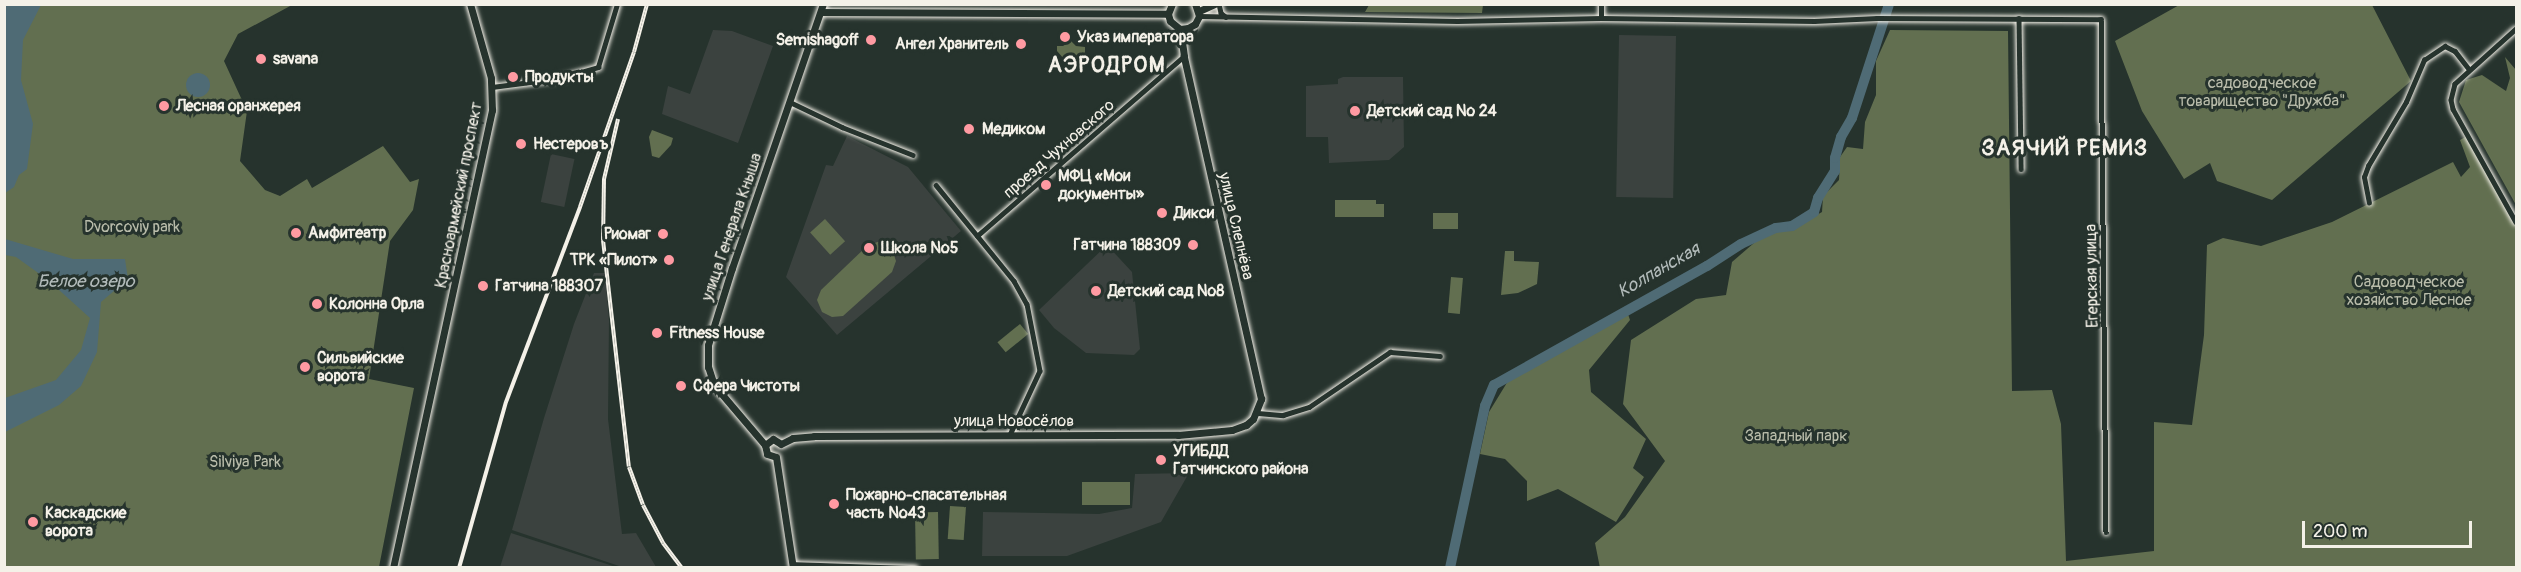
<!DOCTYPE html>
<meta charset="utf-8">
<style>
body{margin:0}
#map{position:relative;width:2521px;height:572px;overflow:hidden;background:#26332d;font-family:Pangolin,sans-serif}
div>[style]{position:absolute}
[style*='--x']{left:calc(var(--x)*1px);top:calc(var(--y)*1px);width:calc(var(--w)*1px);rotate:calc(var(--a)*1deg)}
.built>*{inset:0;background:#3b423f;transform-origin:0 0}
.green>*{inset:0;background:#626f50;transform-origin:0 0}
.water>*{inset:0;background:#4f6b75}
.round{border-radius:50%}
.river>*{height:10px;margin:-5px;padding:0 5px;transform-origin:5px;border-radius:5px;background:#4f6b75}
.roads{filter:drop-shadow(0 0 2px #f4f1e8) drop-shadow(0 0 2px #f4f1e8)}
.street>*{height:4.5px;margin:-2.25px;padding:0 2.25px;transform-origin:2.25px;border-radius:2.25px;background:#26332d}
.secondary>*{height:7px;margin:-3.5px;padding:0 3.5px;transform-origin:3.5px;border-radius:3.5px;background:#26332d}
.rail>*{height:4px;margin-top:-2px;transform-origin:0;background:repeating-linear-gradient(90deg,#26332d 0 4.5px,#f4f1e8 0 9px);box-sizing:border-box;border-block:2px solid #f4f1e8}
.dots>*{width:16px;height:16px;translate:-50% -50%;box-sizing:border-box;border:3px solid #26332d;border-radius:50%}
span{translate:-50% -50%;white-space:nowrap;text-align:center;line-height:1.15;-webkit-text-stroke:6px #26332d;paint-order:stroke}
.poi-label{font-size:16px;color:#f4f1e8;font-weight:700}
.left{translate:0 -50%;text-align:left}
.right{translate:-100% -50%;text-align:right}
.park-label{font-size:16px;color:#babdab}
.street-label{font-size:16px;color:#f4f1e8}
.water-label{font-size:18px;color:#b2bbba;font-style:italic}
.district-label{font-size:22px;color:#f4f1e8;font-weight:700;letter-spacing:1.5px}
.frame{position:absolute;inset:0;border:6px solid #f4f1e8;pointer-events:none}
.scale{position:absolute;left:2302px;top:521px;width:170px;height:27px;box-sizing:border-box;border:3px solid #f4f1e8;border-top:0;padding-left:8px;font-size:18px;line-height:21px;white-space:nowrap;color:#f4f1e8;-webkit-text-stroke:4px #26332d;paint-order:stroke}
</style>
<div id="map">
<div class="built">
<i style="clip-path:polygon(713px 30px,732px 31px,773px 46px,738px 143px,662px 114px,668px 86px,690px 94px)"></i>
<i style="left:1676px;top:36px;width:162px;height:57px;rotate:91deg"></i>
<i style="clip-path:polygon(1343px 77px,1403px 77px,1404px 147px,1389px 160px,1329px 163px,1328px 137px,1306px 137px,1306px 86px,1338px 84px,1338px 79px)"></i>
<i style="clip-path:polygon(847px 136px,908px 167px,961px 231px,837px 335px,786px 277px,826px 165px,833px 166px)"></i>
<i style="left:551px;top:154px;width:24px;height:49px;rotate:12deg"></i>
<i style="clip-path:polygon(1107px 245px,1132px 272px,1140px 349px,1134px 355px,1086px 353px,1054px 328px,1039px 310px)"></i>
<i style="clip-path:polygon(594px 273px,605px 273px,609px 320px,608px 419px,622px 534px,636px 533px,656px 567px,622px 567px,512px 530px,544px 418px,574px 324px)"></i>
<i style="clip-path:polygon(1189px 473px,1161px 522px,1067px 556px,982px 556px,983px 512px,1099px 514px,1132px 508px,1135px 474px)"></i>
<i style="clip-path:polygon(511px 533px,616px 567px,500px 567px)"></i>
</div>
<div class="green">
<i style="clip-path:polygon(2181px 4px,2372px 5px,2411px 81px,2272px 200px,2217px 181px,2210px 163px,2184px 179px,2142px 111px,2115px 41px)"></i>
<i style="clip-path:polygon(4px 5px,292px 5px,238px 34px,224px 61px,247px 111px,240px 161px,265px 190px,280px 196px,307px 179px,312px 188px,383px 146px,410px 182px,419px 179px,413px 210px,390px 241px,369px 379px,414px 388px,379px 567px,5px 567px)"></i>
<i style="clip-path:polygon(1369px 5px,1369px 4px,1483px 5px,1482px 13px,1365px 12px)"></i>
<i style="clip-path:polygon(1890px 30px,2008px 31px,2012px 391px,2052px 390px,2061px 424px,2066px 561px,2154px 551px,2154px 422px,2192px 425px,2204px 335px,2207px 245px,2223px 238px,2261px 246px,2332px 222px,2453px 162px,2461px 177px,2470px 167px,2460px 140px,2469px 135px,2516px 222px,2516px 567px,1600px 568px,1595px 543px,1625px 517px,1665px 461px,1623px 404px,1631px 340px,1696px 299px,1726px 295px,1732px 262px,1769px 230px,1794px 228px,1822px 212px,1823px 196px,1839px 180px,1840px 157px,1847px 147px,1863px 149px,1865px 122px,1876px 95px,1876px 61px)"></i>
<i style="clip-path:polygon(1071px 41px,1076px 46px,1085px 47px,1085px 62px,1071px 67px,1057px 51px,1057px 46px,1063px 46px)"></i>
<i style="clip-path:polygon(2505px 57px,2516px 70px,2516px 205px,2459px 102px,2466px 80px,2482px 75px,2506px 91px,2510px 78px)"></i>
<i style="clip-path:polygon(652px 130px,673px 138px,671px 145px,659px 158px,652px 156px,649px 137px)"></i>
<i style="clip-path:polygon(1335px 200px,1376px 200px,1376px 204px,1384px 204px,1384px 217px,1335px 217px)"></i>
<i style="left:1433px;top:213px;width:25px;height:16px"></i>
<i style="left:825px;top:219px;width:30px;height:20px;rotate:48deg"></i>
<i style="clip-path:polygon(880px 241px,892px 249px,896px 261px,892px 272px,843px 316px,832px 317px,822px 312px,817px 300px,821px 290px,867px 246px)"></i>
<i style="clip-path:polygon(1505px 251px,1514px 251px,1514px 261px,1539px 262px,1537px 284px,1518px 293px,1501px 295px)"></i>
<i style="left:1451px;top:277px;width:12px;height:36px;rotate:5deg"></i>
<i style="clip-path:polygon(1628px 314px,1630px 320px,1589px 370px,1591px 392px,1646px 439px,1633px 468px,1644px 477px,1616px 522px,1558px 489px,1527px 501px,1527px 481px,1505px 459px,1480px 454px,1489px 412px,1508px 381px)"></i>
<i style="left:1020px;top:324px;width:13px;height:29px;rotate:51deg"></i>
<i style="left:1130px;top:482px;width:23px;height:48px;rotate:90deg"></i>
<i style="left:950px;top:506px;width:16px;height:33px;rotate:4deg"></i>
<i style="left:938px;top:512px;width:47px;height:23px;rotate:89deg"></i>
</div>
<div class="water">
<i style="clip-path:polygon(5px 4px,41px 5px,23px 40px,21px 80px,33px 124px,27px 169px,19px 175px,14px 187px,5px 193px)"></i>
<i class="round" style="left:186px;top:73px;width:24px;height:24px"></i>
<i style="clip-path:polygon(5px 239px,73px 259px,125px 259px,128px 279px,101px 302px,97px 352px,81px 386px,59px 405px,5px 432px,5px 398px,56px 380px,81px 350px,90px 318px,48px 280px,16px 257px,5px 255px)"></i>
</div>
<div class="river">
<i style="--x:1450;--y:568;--w:166;--a:-77.8"></i>
<i style="--x:1485;--y:406;--w:23;--a:-67"></i>
<i style="--x:1494;--y:385;--w:244;--a:-29.2"></i>
<i style="--x:1707;--y:266;--w:40;--a:-32.9"></i>
<i style="--x:1741;--y:244;--w:38;--a:-25"></i>
<i style="--x:1776;--y:228;--w:16;--a:-7"></i>
<i style="--x:1792;--y:226;--w:26;--a:-32"></i>
<i style="--x:1814;--y:212;--w:15;--a:-74"></i>
<i style="--x:1818;--y:198;--w:32;--a:-58"></i>
<i style="--x:1835;--y:171;--w:13;--a:-90"></i>
<i style="--x:1835;--y:158;--w:22;--a:-74"></i>
<i style="--x:1841;--y:137;--w:22;--a:-60"></i>
<i style="--x:1852;--y:118;--w:120;--a:-72"></i>
</div>
<div class="roads">
<div class="street">
<i style="--x:1219;--y:4;--w:9;--a:77"></i>
<i style="--x:1221;--y:13;--w:6;--a:39"></i>
<i style="--x:1199;--y:16;--w:258;--a:1.1"></i>
<i style="--x:1457;--y:21;--w:144;--a:-1.2"></i>
<i style="--x:1601;--y:18;--w:213;--a:0.8"></i>
<i style="--x:1814;--y:21;--w:63;--a:-2.7"></i>
<i style="--x:1877;--y:18;--w:224;--a:0.3"></i>
<i style="--x:2101;--y:19;--w:513;--a:89.44"></i>
<i style="--x:1601;--y:18;--w:14;--a:-90"></i>
<i style="--x:2019;--y:18;--w:151;--a:89.2"></i>
<i style="--x:2516;--y:29;--w:82;--a:138"></i>
<i style="--x:2455;--y:84;--w:16;--a:104"></i>
<i style="--x:2451;--y:100;--w:9;--a:77"></i>
<i style="--x:2453;--y:109;--w:129;--a:60.9"></i>
<i style="--x:492;--y:87;--w:69;--a:-7.5"></i>
<i style="--x:560;--y:78;--w:40;--a:-16"></i>
<i style="--x:598;--y:67;--w:66;--a:-73.2"></i>
<i style="--x:790;--y:102;--w:58;--a:25.7"></i>
<i style="--x:842;--y:127;--w:76;--a:21.5"></i>
<i style="--x:936;--y:185;--w:124;--a:50.9"></i>
<i style="--x:1014;--y:281;--w:26;--a:61"></i>
<i style="--x:1027;--y:304;--w:68;--a:79"></i>
<i style="--x:1040;--y:371;--w:71;--a:115.1"></i>
<i style="--x:2369;--y:203;--w:26;--a:-101"></i>
<i style="--x:2364;--y:177;--w:12;--a:-70"></i>
<i style="--x:2368;--y:166;--w:74;--a:-59.3"></i>
<i style="--x:2406;--y:102;--w:46;--a:-66.8"></i>
<i style="--x:2424;--y:60;--w:25;--a:-34"></i>
<i style="--x:2445;--y:46;--w:11;--a:27"></i>
<i style="--x:2455;--y:51;--w:23;--a:52"></i>
<i style="--x:977;--y:236;--w:274;--a:-41"></i>
<i style="--x:1258;--y:413;--w:25;--a:5"></i>
<i style="--x:1283;--y:415;--w:27;--a:-17"></i>
<i style="--x:1309;--y:407;--w:98;--a:-34.2"></i>
<i style="--x:1390;--y:352;--w:50;--a:4.6"></i>
<i style="--x:792;--y:564;--w:123;--a:1.9"></i>
</div>
<div class="secondary">
<i style="--x:1172;--y:4;--w:11;--a:112"></i>
<i style="--x:1168;--y:14;--w:7;--a:74"></i>
<i style="--x:1170;--y:21;--w:13;--a:39"></i>
<i style="--x:1180;--y:29;--w:8;--a:-7"></i>
<i style="--x:1188;--y:28;--w:8;--a:-30"></i>
<i style="--x:1195;--y:24;--w:9;--a:-63"></i>
<i style="--x:1199;--y:16;--w:13;--a:-108"></i>
<i style="--x:1199;--y:11;--w:17;--a:-24"></i>
<i style="--x:821;--y:12;--w:347;--a:0.3"></i>
<i style="--x:781;--y:444;--w:13;--a:-27"></i>
<i style="--x:793;--y:438;--w:21;--a:-5"></i>
<i style="--x:814;--y:436;--w:364;--a:-0.2"></i>
<i style="--x:1178;--y:435;--w:54;--a:-5.3"></i>
<i style="--x:1232;--y:430;--w:15;--a:-20"></i>
<i style="--x:1246;--y:425;--w:9;--a:-41"></i>
<i style="--x:1253;--y:419;--w:22;--a:-68"></i>
<i style="--x:1261;--y:399;--w:352;--a:-102.7"></i>
<i style="--x:1184;--y:56;--w:27;--a:-98"></i>
<i style="--x:765;--y:445;--w:79;--a:-130.4"></i>
<i style="--x:714;--y:385;--w:19;--a:-108"></i>
<i style="--x:708;--y:367;--w:22;--a:-90"></i>
<i style="--x:708;--y:345;--w:81;--a:-72.7"></i>
<i style="--x:732;--y:268;--w:279;--a:-71"></i>
<i style="--x:765;--y:445;--w:10;--a:-37"></i>
<i style="--x:773;--y:439;--w:9;--a:32"></i>
<i style="--x:765;--y:445;--w:9;--a:77"></i>
<i style="--x:767;--y:454;--w:9;--a:18"></i>
<i style="--x:776;--y:457;--w:112;--a:81.3"></i>
<i style="--x:393;--y:568;--w:469;--a:-77.8"></i>
<i style="--x:492;--y:110;--w:32;--a:-92"></i>
<i style="--x:491;--y:78;--w:77;--a:-105.8"></i>
</div>
</div>
<div class="rail">
<i style="--x:618;--y:119;--w:62;--a:103.1"></i>
<i style="--x:604;--y:179;--w:61;--a:90.9"></i>
<i style="--x:603;--y:240;--w:228;--a:83.5"></i>
<i style="--x:629;--y:467;--w:40;--a:69.8"></i>
<i style="--x:643;--y:505;--w:43;--a:62.2"></i>
<i style="--x:663;--y:543;--w:31;--a:53"></i>
<i style="--x:459;--y:568;--w:173;--a:-74.2"></i>
<i style="--x:506;--y:402;--w:209;--a:-69.2"></i>
<i style="--x:580;--y:207;--w:164;--a:-70.8"></i>
<i style="--x:634;--y:52;--w:50;--a:-74.8"></i>
</div>
<div class="dots">
<i style="left:1065px;top:37px;background:#ff9aa2"></i>
<i style="left:871px;top:40px;background:#ff9aa2"></i>
<i style="left:1021px;top:44px;background:#ff9aa2"></i>
<i style="left:261px;top:59px;background:#ff9aa2"></i>
<i style="left:513px;top:77px;background:#ff9aa2"></i>
<i style="left:164px;top:106px;background:#ff9aa2"></i>
<i style="left:1355px;top:111px;background:#ff9aa2"></i>
<i style="left:969px;top:129px;background:#ff9aa2"></i>
<i style="left:521px;top:144px;background:#ff9aa2"></i>
<i style="left:1046px;top:185px;background:#ff9aa2"></i>
<i style="left:1162px;top:213px;background:#ff9aa2"></i>
<i style="left:296px;top:233px;background:#ff9aa2"></i>
<i style="left:663px;top:234px;background:#ff9aa2"></i>
<i style="left:1193px;top:245px;background:#ff9aa2"></i>
<i style="left:869px;top:248px;background:#ff9aa2"></i>
<i style="left:669px;top:260px;background:#ff9aa2"></i>
<i style="left:483px;top:286px;background:#ff9aa2"></i>
<i style="left:1096px;top:291px;background:#ff9aa2"></i>
<i style="left:317px;top:304px;background:#ff9aa2"></i>
<i style="left:657px;top:333px;background:#ff9aa2"></i>
<i style="left:305px;top:367px;background:#ff9aa2"></i>
<i style="left:681px;top:386px;background:#ff9aa2"></i>
<i style="left:1161px;top:460px;background:#ff9aa2"></i>
<i style="left:834px;top:504px;background:#ff9aa2"></i>
<i style="left:33px;top:522px;background:#ff9aa2"></i>
</div>
<div class="poi-label">
<span class="left" style="left:1077px;top:37px">Указ императора</span>
<span class="right" style="left:859px;top:40px">Semishagoff</span>
<span class="right" style="left:1009px;top:44px">Ангел Хранитель</span>
<span class="left" style="left:273px;top:59px">savana</span>
<span class="left" style="left:525px;top:77px">Продукты</span>
<span class="left" style="left:176px;top:106px">Лесная оранжерея</span>
<span class="left" style="left:1367px;top:111px">Детский сад № 24</span>
<span class="left" style="left:982px;top:129px">Медиком</span>
<span class="left" style="left:533px;top:144px">Нестеровъ</span>
<span class="left" style="left:1058px;top:185px">МФЦ «Мои<br>документы»</span>
<span class="left" style="left:1174px;top:213px">Дикси</span>
<span class="left" style="left:308px;top:233px">Амфитеатр</span>
<span class="right" style="left:651px;top:234px">Риомаг</span>
<span class="right" style="left:1181px;top:245px">Гатчина 188309</span>
<span class="left" style="left:881px;top:248px">Школа №5</span>
<span class="right" style="left:657px;top:260px">ТРК «Пилот»</span>
<span class="left" style="left:495px;top:286px">Гатчина 188307</span>
<span class="left" style="left:1108px;top:291px">Детский сад №8</span>
<span class="left" style="left:329px;top:304px">Колонна Орла</span>
<span class="left" style="left:669px;top:333px">Fitness House</span>
<span class="left" style="left:317px;top:367px">Сильвийские<br>ворота</span>
<span class="left" style="left:693px;top:386px">Сфера Чистоты</span>
<span class="left" style="left:1173px;top:460px">УГИБДД<br>Гатчинского района</span>
<span class="left" style="left:846px;top:504px">Пожарно-спасательная<br>часть №43</span>
<span class="left" style="left:45px;top:522px">Каскадские<br>ворота</span>
</div>
<div class="park-label">
<span style="left:2262px;top:92px">садоводческое<br>товарищество "Дружба"</span>
<span style="left:132px;top:227px">Dvorcoviy park</span>
<span style="left:2409px;top:291px">Садоводческое<br>хозяйство Лесное</span>
<span style="left:1796px;top:436px">Западный парк</span>
<span style="left:245px;top:462px">Silviya Park</span>
</div>
<div class="street-label">
<span style="left:1059px;top:149px;rotate:-41deg">проезд Чухновского</span>
<span style="left:459px;top:195px;rotate:-79deg">Красноармейский проспект</span>
<span style="left:1236px;top:226px;rotate:77deg">улица Слепнёва</span>
<span style="left:732px;top:227px;rotate:-71deg">улица Генерала Кныша</span>
<span style="left:2092px;top:276px;rotate:-91deg">Егерская улица</span>
<span style="left:1014px;top:421px">улица Новосёлов</span>
</div>
<div class="water-label">
<span style="left:1659px;top:271px;rotate:-30deg">Колпанская</span>
<span style="left:86px;top:282px">Белое озеро</span>
</div>
<div class="district-label">
<span style="left:1107px;top:66px">АЭРОДРОМ</span>
<span style="left:2065px;top:149px">ЗАЯЧИЙ РЕМИЗ</span>
</div>
<div class="frame"></div>
<div class="scale">200 m</div>
</div>
